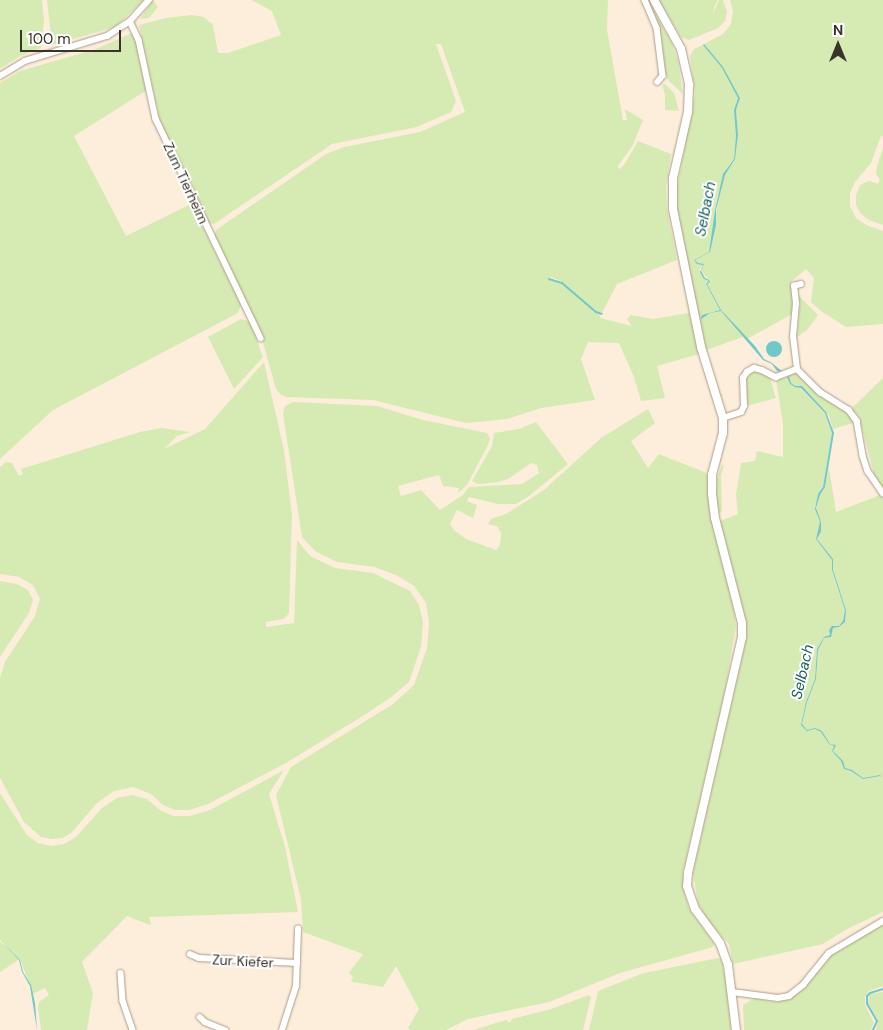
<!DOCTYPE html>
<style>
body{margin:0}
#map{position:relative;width:883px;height:1030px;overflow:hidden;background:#fdeedc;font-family:"DM Sans",sans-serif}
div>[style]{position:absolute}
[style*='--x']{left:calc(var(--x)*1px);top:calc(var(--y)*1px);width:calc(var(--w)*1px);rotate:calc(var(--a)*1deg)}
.green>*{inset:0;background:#d6eab3}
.water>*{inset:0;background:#71c8c8}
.round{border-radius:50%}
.stream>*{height:2px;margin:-1px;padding:0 1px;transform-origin:1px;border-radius:1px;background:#71c8c8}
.roads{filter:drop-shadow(0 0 1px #ad9b85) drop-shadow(0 0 1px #ad9b85)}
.street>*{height:5.5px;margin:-2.75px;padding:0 2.75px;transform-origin:2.75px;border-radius:2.75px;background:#fff}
.secondary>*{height:8px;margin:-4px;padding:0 4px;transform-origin:4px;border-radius:4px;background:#fff}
span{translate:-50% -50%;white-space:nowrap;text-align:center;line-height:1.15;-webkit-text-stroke:4px #fefefe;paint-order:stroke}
.street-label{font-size:14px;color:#3a332a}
.water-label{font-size:15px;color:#196161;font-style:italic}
.north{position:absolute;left:813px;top:20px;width:50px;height:50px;-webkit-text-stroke:4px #fefefe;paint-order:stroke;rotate:0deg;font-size:14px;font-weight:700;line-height:20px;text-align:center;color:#3a332a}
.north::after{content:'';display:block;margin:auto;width:18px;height:22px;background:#3a332a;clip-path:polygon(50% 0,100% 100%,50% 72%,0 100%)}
.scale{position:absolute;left:20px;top:30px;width:101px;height:22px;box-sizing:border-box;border:2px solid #3a332a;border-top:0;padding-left:6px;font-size:15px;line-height:18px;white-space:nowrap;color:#3a332a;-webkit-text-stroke:4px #fefefe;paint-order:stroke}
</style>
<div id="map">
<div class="green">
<i style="clip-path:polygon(0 0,42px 0,44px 21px,41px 48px,20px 56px,0 69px)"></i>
<i style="clip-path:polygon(47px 0,144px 0,115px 27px,52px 45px)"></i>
<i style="clip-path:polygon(153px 0,158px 7px,149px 18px,140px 19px)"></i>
<i style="clip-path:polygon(251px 0,608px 0,607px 30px,623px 120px,627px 120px,625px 109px,643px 120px,633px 145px,617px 167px,620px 169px,624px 165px,638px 141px,671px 154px,666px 188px,667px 209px,677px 260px,617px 284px,602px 313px,596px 311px,562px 282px,551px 277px,548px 279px,562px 283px,596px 312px,601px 313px,600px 318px,632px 326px,627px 319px,631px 315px,653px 319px,689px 313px,699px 354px,657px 366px,665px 398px,641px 401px,634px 377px,619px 343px,588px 342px,581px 359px,595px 400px,541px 408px,507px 419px,466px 423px,373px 400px,286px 397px,280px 394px,276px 389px,259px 328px,214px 238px,216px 230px,326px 154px,344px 147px,420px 132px,465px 112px,441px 44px,436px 44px,456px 101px,451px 112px,417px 127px,332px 144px,214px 224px,207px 223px,160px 120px,139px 25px,166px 18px,192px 15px,204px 17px,213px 25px,218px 53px,228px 53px,281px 35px,272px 11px)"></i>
<i style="clip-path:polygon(659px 0,718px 0,715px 5px,713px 14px,719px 0,723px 0,727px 12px,725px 21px,718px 28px,689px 40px,681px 37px)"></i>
<i style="clip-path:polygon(730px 0,883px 0,883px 136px,881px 136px,871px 163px,855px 182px,850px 193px,850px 206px,856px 218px,866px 225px,883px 231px,883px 324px,846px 327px,821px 311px,811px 302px,814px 278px,806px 269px,791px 282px,795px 304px,794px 313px,747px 339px,721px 310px,707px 284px,709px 280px,701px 271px,704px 264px,698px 263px,695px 260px,710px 252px,719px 197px,725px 175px,735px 159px,738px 135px,736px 110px,740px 98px,719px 63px,704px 44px,723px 34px,731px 24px,733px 11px)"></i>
<i style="clip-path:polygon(649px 4px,671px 41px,678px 61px,683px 94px,668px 80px,664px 71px)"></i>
<i style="clip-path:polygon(132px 33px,137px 43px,147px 90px,74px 136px,126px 236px,191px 204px,241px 304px,238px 313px,53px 410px,0 459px,0 83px,20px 71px,96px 49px)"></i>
<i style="clip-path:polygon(703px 45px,722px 68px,738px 98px,736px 103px,736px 135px,734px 159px,728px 166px,717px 197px,709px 252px,694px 260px,697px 264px,703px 265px,699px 270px,705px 279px,709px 281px,706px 285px,720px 310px,702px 315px,699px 319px,677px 208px,677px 188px,695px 94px,690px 56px,694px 49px)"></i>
<i style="clip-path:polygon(662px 84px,665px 84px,674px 93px,679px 111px,665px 110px,665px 95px)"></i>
<i style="clip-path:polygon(883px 148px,883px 225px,869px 220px,861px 214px,856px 205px,856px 195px,860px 185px,869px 181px,878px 184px,880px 180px,876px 174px,877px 166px)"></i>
<i style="clip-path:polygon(798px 295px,818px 315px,807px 330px,797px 337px,800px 303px)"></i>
<i style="clip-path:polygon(721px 311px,743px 337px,706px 350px,700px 320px,710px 313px)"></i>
<i style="clip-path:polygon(241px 319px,250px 322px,263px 357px,234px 389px,208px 337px)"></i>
<i style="clip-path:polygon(264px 362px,284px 450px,292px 515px,289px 613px,284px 619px,266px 622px,266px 627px,294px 623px,297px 540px,310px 556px,335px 568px,373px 573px,410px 591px,419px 605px,423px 622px,421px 647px,409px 682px,390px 698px,358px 719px,286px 763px,208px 804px,189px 810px,175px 810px,163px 805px,151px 794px,133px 787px,114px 791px,97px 803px,72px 832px,63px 838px,52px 839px,41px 837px,24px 822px,0 778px,0 678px,5px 662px,35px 616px,40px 599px,33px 585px,19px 577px,0 574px,0 467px,6px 462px,12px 463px,19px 476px,23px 474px,21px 469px,140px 432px,161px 428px,190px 432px,177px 436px,164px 449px,205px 429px)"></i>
<i style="clip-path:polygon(754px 371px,761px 372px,770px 378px,776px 398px,746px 406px,746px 379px)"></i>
<i style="clip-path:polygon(797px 373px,802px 375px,817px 393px,847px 412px,856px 422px,833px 429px,829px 416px,807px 392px,802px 386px,795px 386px,791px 383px,789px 376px)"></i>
<i style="clip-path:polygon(787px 377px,790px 384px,800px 388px,825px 413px,832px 433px,823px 487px,818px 494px,815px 508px,820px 522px,816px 539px,832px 560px,832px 570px,845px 610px,843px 621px,839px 626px,832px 627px,829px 630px,830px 636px,824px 637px,817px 649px,815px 679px,806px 702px,801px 724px,807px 731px,815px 729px,821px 732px,829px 744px,834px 746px,832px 751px,841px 761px,844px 769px,851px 771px,863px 779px,880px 776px,883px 778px,883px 912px,847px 929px,823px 944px,733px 964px,729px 944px,709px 922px,698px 903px,693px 873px,746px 639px,741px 602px,720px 521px,738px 514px,736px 495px,741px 463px,755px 461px,757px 451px,783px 457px,783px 424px,776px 380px)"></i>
<i style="clip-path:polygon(883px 378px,883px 488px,875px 478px,859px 416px,852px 408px)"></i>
<i style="clip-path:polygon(293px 402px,377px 406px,423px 420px,487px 433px,490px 439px,487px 447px,467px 485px,458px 493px,459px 488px,443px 486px,439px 475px,398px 486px,401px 496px,421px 490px,440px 510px,463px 495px,469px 487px,522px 484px,539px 473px,537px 465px,531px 463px,508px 479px,498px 482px,478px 484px,472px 481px,492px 446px,494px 433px,519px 429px,536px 422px,568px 464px,529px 496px,516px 504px,498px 504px,469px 497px,467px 501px,477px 505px,473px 518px,457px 510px,450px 524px,454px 530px,466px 539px,496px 550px,500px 545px,501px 533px,497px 526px,488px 524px,491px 519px,506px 514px,544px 490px,601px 438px,648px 409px,655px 423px,631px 441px,648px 468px,659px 454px,709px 474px,713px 522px,733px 603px,736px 626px,724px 697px,683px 871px,683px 889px,689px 909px,714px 944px,713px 947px,620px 973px,549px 1002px,468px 1019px,446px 1030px,410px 1030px,408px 1028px,419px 1009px,396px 966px,383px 987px,353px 982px,351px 981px,353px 977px,349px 973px,363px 954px,303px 932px,301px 899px,276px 795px,291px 767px,393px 704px,414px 685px,427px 648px,429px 622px,426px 603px,414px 586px,398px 576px,375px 567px,337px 562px,315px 551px,302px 537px,283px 414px,285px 406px)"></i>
<i style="clip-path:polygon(722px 465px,724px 466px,721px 475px,722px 511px,719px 513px,716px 502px,717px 478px)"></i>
<i style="clip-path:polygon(829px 468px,836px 512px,883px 494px,883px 777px,880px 775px,863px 778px,851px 770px,845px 768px,842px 761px,833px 751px,835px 745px,830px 744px,822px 731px,815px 728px,807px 730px,802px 724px,807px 702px,816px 679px,818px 650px,824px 638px,831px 636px,830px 630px,833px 628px,839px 627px,845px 622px,846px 610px,833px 570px,833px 559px,817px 539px,821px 522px,816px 509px,820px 495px,825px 487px)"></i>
<i style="clip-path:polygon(0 581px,17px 584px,28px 590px,33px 600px,29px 613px,0 657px)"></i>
<i style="clip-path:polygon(284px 770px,269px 794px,285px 847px,298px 912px,149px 917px,151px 923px,150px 925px,127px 916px,82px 962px,93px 993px,87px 1030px,41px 1030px,38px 1007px,39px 1002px,49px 995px,45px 988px,33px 994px,20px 959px,0 972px,0 942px,10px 949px,0 940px,0 793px,27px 835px,38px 843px,51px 846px,64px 844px,76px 837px,102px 808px,117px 798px,132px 795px,147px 799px,160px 810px,173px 816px,190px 816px,210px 810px)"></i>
<i style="clip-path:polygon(883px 923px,883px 986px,869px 991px,865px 996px,865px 1005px,874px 1023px,870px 1030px,744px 1030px,743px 1005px,755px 998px,775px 1002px,786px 1000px,795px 995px,823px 961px,840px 947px)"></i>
<i style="clip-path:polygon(718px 958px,721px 960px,726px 982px,731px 1030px,589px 1030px,598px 991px,644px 973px)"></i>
<i style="clip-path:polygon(883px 992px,883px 1030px,876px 1030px,878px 1019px,868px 1004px,869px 997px,870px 994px)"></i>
<i style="clip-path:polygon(589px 995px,591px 997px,583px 1030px,473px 1030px,506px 1020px,510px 1023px,512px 1019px,551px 1009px)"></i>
</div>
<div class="water">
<i style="clip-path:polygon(704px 44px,723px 67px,740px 98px,736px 110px,738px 135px,735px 159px,725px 175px,716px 210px,716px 225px,710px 252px,695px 260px,698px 263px,704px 264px,701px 271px,705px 278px,709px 280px,710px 282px,707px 284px,721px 310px,755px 346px,764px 359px,772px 363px,783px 372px,777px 371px,772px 364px,763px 360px,721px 311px,710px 313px,700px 320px,702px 315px,720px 310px,706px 284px,709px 281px,704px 279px,700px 272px,703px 265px,697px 264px,694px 260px,709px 252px,715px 210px,723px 174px,734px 159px,736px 135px,734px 110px,738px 98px,722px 68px,703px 45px)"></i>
<i class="round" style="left:766px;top:341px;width:16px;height:16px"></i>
<i style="clip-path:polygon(789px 376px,791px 383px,795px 386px,802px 386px,826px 412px,834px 433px,825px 487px,820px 495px,816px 508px,821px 522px,821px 531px,817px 539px,833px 559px,833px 570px,846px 610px,845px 622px,839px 627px,833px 628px,831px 637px,824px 638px,818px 650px,816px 679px,807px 702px,802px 724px,807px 730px,815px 728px,822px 731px,830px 744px,836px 745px,833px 751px,843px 761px,845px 768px,852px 770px,863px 778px,880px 775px,883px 778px,880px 776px,863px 779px,851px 771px,844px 769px,841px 761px,832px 751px,834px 746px,829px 744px,821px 732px,815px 729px,807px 731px,801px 725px,806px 702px,815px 679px,817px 649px,824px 637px,830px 635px,829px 630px,832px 626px,839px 626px,843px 621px,845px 610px,832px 570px,832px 560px,816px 539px,820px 522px,815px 509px,818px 494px,823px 487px,832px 433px,825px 413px,801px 388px,795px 387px,790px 384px,787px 377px)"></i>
<i style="clip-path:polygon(0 940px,20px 960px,23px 972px,31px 985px,35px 1003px,37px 1030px,30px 986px,22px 972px,19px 960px)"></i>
</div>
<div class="stream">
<i style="--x:549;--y:279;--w:14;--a:17"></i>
<i style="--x:562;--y:283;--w:45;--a:40.5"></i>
<i style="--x:596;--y:312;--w:6;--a:18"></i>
<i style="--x:873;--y:1030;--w:10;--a:-66"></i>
<i style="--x:877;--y:1021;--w:20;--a:-120"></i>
<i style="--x:867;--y:1004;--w:8;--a:-90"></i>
<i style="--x:867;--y:996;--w:4;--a:-45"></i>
<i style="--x:870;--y:993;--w:14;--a:-17"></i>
</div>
<div class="roads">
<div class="street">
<i style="--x:645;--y:0;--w:30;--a:67"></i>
<i style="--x:657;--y:28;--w:48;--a:82.9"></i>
<i style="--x:663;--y:76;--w:8;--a:130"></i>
<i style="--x:130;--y:21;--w:21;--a:65"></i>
<i style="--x:139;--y:40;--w:81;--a:77.9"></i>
<i style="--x:156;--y:119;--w:243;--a:64.4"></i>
<i style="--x:0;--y:76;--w:29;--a:-31"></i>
<i style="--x:25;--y:61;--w:86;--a:-17"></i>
<i style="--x:107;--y:36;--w:27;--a:-33"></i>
<i style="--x:130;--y:21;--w:28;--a:-48"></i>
<i style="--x:797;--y:369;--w:33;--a:45"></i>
<i style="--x:820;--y:392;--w:34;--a:32"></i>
<i style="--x:849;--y:410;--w:14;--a:54"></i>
<i style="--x:857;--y:421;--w:36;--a:80"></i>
<i style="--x:863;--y:456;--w:16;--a:72"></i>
<i style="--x:868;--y:471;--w:27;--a:56"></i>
<i style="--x:723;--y:418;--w:19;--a:-18"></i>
<i style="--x:741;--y:412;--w:7;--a:-63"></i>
<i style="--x:744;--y:406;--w:28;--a:-92"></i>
<i style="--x:743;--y:378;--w:7;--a:-56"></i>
<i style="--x:747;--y:372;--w:8;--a:-30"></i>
<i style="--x:754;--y:368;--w:8;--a:14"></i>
<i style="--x:762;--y:370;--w:16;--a:27"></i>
<i style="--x:776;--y:377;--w:22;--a:-21"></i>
<i style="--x:797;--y:369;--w:32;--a:-97"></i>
<i style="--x:793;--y:337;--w:33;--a:-85"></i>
<i style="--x:796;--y:304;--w:18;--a:-96"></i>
<i style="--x:794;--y:286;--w:7;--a:-16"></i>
<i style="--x:190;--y:954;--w:10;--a:24"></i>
<i style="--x:199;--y:958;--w:98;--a:2.9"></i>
<i style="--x:121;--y:973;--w:28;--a:86"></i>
<i style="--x:123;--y:1001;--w:31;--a:71"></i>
<i style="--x:732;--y:992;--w:46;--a:7.4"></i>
<i style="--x:778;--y:998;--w:11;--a:-10"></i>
<i style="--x:789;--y:996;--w:18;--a:-38"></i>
<i style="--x:803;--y:985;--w:41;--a:-50.9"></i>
<i style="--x:829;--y:953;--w:63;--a:-30.7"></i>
<i style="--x:200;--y:1017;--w:7;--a:45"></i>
<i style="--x:205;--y:1022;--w:22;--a:22"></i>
<i style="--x:282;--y:1030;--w:46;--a:-72.3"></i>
<i style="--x:296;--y:986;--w:57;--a:-88"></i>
</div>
<div class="secondary">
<i style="--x:654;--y:0;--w:56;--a:61.1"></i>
<i style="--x:681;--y:49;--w:37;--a:77"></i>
<i style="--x:689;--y:85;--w:27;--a:92"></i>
<i style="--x:688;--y:112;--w:68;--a:102.8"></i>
<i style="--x:673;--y:178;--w:31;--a:90"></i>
<i style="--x:673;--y:209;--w:141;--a:78.5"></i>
<i style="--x:701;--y:347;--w:74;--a:72.8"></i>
<i style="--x:723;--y:418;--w:15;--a:90"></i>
<i style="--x:723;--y:433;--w:43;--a:104.7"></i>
<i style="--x:712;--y:475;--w:19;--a:90"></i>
<i style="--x:712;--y:494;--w:24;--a:83"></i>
<i style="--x:715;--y:518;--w:108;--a:75.6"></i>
<i style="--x:742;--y:623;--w:14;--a:90"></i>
<i style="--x:742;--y:637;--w:242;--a:102.9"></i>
<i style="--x:688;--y:873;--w:13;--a:94"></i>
<i style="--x:687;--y:886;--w:24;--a:71"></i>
<i style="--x:695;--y:909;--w:42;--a:53.7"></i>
<i style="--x:720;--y:943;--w:23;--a:70"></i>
<i style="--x:728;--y:965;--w:65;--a:83"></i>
</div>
</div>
<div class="street-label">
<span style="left:186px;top:183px;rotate:65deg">Zum Tierheim</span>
<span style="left:243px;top:961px;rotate:3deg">Zur Kiefer</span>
</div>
<div class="water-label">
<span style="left:706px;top:209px;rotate:-79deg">Selbach</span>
<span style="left:803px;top:672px;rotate:-77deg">Selbach</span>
</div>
<div class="north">N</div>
<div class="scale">100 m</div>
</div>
